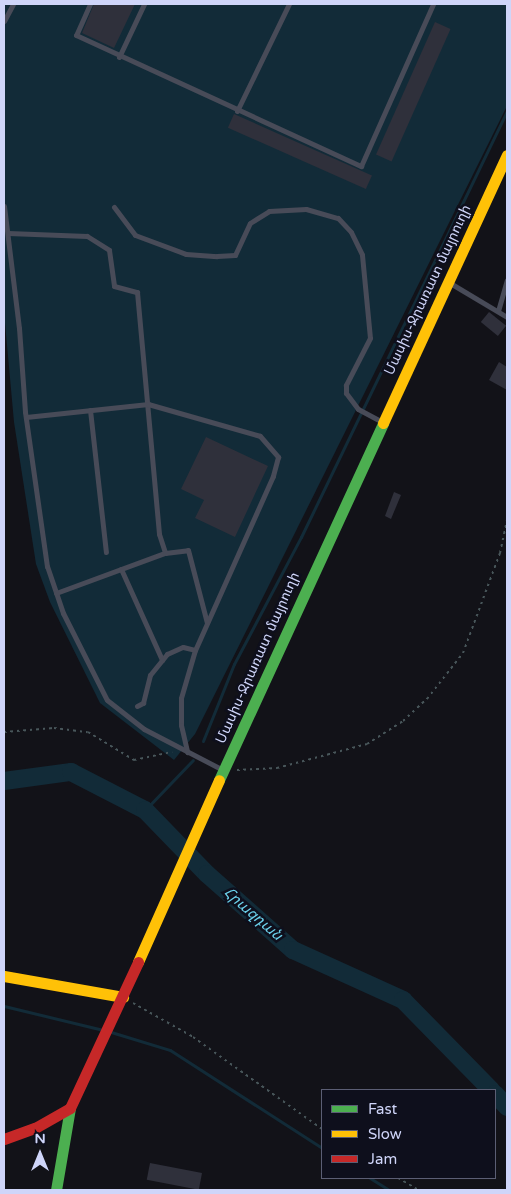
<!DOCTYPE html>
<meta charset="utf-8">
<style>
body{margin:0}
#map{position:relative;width:511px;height:1194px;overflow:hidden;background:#121218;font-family:"Varela Round","Noto Sans Armenian",sans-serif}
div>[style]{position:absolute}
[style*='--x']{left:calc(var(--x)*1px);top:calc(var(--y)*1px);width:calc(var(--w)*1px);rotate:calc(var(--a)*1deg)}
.water>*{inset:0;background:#122b38}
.stream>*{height:3px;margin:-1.5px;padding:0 1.5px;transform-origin:1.5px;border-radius:1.5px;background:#122b38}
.river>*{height:18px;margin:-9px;padding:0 9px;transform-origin:9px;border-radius:9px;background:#122b38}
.building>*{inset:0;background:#2f303b;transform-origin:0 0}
.path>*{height:2px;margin-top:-1px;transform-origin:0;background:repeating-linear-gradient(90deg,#48565a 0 2.5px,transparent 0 6.5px)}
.lane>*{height:5px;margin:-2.5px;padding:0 2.5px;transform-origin:2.5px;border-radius:2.5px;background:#484b58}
.fast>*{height:11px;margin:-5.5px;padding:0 5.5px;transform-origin:5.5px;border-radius:5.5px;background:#4caf50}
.slow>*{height:11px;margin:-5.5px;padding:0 5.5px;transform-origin:5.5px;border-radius:5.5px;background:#ffc107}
.jam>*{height:11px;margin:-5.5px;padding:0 5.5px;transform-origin:5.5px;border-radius:5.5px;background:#c62828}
span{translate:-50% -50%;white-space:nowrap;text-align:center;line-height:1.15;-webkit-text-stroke:5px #0e0f1c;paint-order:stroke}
.street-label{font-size:14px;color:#cfd5f9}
.water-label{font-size:15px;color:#6bd1eb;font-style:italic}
.frame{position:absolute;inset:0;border:5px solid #cfd5f9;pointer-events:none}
.legend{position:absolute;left:321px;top:1089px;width:175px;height:90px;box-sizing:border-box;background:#0e0f1c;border:1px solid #5b5e74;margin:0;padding:6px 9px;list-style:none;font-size:15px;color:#cfd5f9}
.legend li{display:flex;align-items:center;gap:10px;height:25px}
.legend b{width:25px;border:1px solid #5b5e74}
.north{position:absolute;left:15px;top:1129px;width:50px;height:50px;-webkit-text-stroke:4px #0e0f1c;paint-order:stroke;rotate:0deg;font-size:14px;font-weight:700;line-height:20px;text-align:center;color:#cfd5f9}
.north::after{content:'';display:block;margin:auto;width:18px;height:22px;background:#cfd5f9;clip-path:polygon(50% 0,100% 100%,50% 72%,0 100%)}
</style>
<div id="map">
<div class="water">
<i style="clip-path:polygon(4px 4px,507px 4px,507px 106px,195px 734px,174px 760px,100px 703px,50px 602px,36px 564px,14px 422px,4px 312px)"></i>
</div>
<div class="stream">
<i style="--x:203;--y:741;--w:83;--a:-68.1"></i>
<i style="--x:234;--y:664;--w:144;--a:-62.2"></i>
<i style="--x:301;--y:537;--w:473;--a:-64.2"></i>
<i style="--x:145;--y:810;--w:69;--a:-46.2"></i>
<i style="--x:4;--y:1006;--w:102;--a:13.6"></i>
<i style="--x:111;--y:1032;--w:62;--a:17"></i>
<i style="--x:170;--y:1050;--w:181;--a:32.8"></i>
<i style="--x:370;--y:1178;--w:22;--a:32"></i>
</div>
<div class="river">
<i style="--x:4;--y:781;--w:68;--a:-7.7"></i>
<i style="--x:71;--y:772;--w:83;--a:27.2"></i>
<i style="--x:145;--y:810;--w:89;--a:45.9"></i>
<i style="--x:207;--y:874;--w:115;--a:41.5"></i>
<i style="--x:293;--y:950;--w:121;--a:24.4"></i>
<i style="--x:403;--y:1000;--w:126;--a:45.6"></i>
<i style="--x:495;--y:1094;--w:18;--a:47"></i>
</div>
<div class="building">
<i style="clip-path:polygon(94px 4px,135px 4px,114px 48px,82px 33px)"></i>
<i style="left:435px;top:22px;width:17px;height:145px;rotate:24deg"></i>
<i style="left:234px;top:114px;width:151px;height:15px;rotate:24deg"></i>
<i style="left:489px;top:312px;width:22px;height:13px;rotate:39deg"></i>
<i style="clip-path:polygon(499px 362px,507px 367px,507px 390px,489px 380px)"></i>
<i style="clip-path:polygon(206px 437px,268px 466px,235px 537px,195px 518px,204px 500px,181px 489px)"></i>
<i style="clip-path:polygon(394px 492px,401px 495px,391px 519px,385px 516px)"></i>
<i style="left:150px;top:1163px;width:53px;height:17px;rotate:11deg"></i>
</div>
<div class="path">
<i style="--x:4;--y:732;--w:50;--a:-4.6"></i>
<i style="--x:54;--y:728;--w:34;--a:7"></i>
<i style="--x:88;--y:732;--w:54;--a:31.3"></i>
<i style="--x:134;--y:760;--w:39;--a:-12"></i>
<i style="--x:237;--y:770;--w:40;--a:-2.9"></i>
<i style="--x:277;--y:768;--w:93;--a:-14.9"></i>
<i style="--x:367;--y:744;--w:43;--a:-32.6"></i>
<i style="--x:403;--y:721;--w:33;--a:-43"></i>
<i style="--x:427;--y:699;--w:58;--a:-52"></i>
<i style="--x:463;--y:653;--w:107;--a:-69.7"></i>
<i style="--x:500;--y:553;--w:34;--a:-78"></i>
<i style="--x:133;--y:1003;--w:69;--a:29.5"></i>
<i style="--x:193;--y:1037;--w:158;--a:35.5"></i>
<i style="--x:398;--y:1178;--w:24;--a:30"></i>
</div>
<div class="lane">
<i style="--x:90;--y:4;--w:34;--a:114"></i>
<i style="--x:76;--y:35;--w:314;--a:24.7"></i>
<i style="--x:361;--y:166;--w:177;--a:-66"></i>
<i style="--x:4;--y:21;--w:19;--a:-62"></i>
<i style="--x:119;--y:57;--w:59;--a:-64.7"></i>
<i style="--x:237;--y:111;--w:119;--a:-64.1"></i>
<i style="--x:4;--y:206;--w:123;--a:83"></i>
<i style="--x:19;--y:328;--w:84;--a:85.9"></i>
<i style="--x:25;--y:412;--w:156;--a:81.9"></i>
<i style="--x:47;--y:566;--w:50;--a:71.2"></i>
<i style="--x:63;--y:613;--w:97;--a:63.2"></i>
<i style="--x:107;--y:700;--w:47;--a:38.1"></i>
<i style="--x:144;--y:729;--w:89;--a:27.4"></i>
<i style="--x:114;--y:207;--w:35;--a:53"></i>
<i style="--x:135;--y:235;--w:54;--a:20.4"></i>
<i style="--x:186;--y:254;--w:31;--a:4"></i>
<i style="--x:217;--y:256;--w:18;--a:-3"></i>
<i style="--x:235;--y:255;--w:35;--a:-65"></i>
<i style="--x:250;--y:223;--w:22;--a:-32"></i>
<i style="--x:269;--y:211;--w:37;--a:-3"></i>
<i style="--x:306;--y:209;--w:33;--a:16"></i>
<i style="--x:338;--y:218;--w:19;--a:47"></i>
<i style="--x:351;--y:232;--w:25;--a:64"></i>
<i style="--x:362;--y:255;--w:83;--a:84.5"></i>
<i style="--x:370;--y:338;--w:53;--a:117.1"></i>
<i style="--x:346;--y:385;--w:8;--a:90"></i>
<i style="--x:346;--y:393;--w:20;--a:53"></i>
<i style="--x:358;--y:409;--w:26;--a:28"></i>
<i style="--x:8;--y:233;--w:79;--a:2.2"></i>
<i style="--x:87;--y:236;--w:26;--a:32"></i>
<i style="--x:109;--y:250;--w:36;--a:82"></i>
<i style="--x:114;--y:286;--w:24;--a:15"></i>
<i style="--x:137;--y:292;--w:243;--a:84.8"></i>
<i style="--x:159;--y:534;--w:20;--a:72"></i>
<i style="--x:450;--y:283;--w:66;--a:30.8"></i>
<i style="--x:498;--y:311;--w:32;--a:-74"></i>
<i style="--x:90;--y:410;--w:143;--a:83.6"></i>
<i style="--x:26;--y:417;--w:123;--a:-6.1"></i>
<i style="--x:148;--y:404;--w:116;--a:15.9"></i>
<i style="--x:260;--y:436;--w:28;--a:49"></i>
<i style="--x:278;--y:457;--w:20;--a:105"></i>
<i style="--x:273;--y:476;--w:191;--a:114.1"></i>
<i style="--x:195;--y:650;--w:50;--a:106.3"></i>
<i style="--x:181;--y:698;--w:27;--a:90"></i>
<i style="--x:181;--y:725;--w:28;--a:77"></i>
<i style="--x:121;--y:569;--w:100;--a:65.7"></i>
<i style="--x:56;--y:593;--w:116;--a:-20.2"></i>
<i style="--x:165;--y:553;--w:23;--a:-7"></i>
<i style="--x:188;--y:550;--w:75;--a:75.4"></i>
<i style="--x:137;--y:706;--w:7;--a:-27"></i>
<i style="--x:143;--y:703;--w:29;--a:-76"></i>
<i style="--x:150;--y:675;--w:27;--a:-51"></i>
<i style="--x:167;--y:654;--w:17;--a:-24"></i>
<i style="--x:183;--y:647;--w:12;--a:14"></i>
</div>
<div class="fast">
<i style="--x:219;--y:780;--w:393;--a:-65.3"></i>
<i style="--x:56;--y:1190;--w:83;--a:-80.3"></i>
</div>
<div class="slow">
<i style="--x:383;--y:423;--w:295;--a:-65.2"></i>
<i style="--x:138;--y:962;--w:199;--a:-66"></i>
<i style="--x:4;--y:976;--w:121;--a:10"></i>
</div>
<div class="jam">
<i style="--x:4;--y:1139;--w:33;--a:-20"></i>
<i style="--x:35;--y:1128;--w:40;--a:-29.7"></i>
<i style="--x:70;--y:1108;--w:161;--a:-65"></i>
</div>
<div class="street-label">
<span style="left:428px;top:290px;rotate:-65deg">Մասիս-Ջրառատ մայրուղի</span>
<span style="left:258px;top:658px;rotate:-66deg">Մասիս-Ջրառատ մայրուղի</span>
</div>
<div class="water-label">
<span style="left:253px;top:914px;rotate:41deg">Հրազդան</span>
</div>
<div class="frame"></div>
<ul class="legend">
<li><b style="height:6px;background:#4caf50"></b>Fast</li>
<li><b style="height:6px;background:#ffc107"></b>Slow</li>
<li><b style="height:6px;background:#c62828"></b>Jam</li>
</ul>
<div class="north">N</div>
</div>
